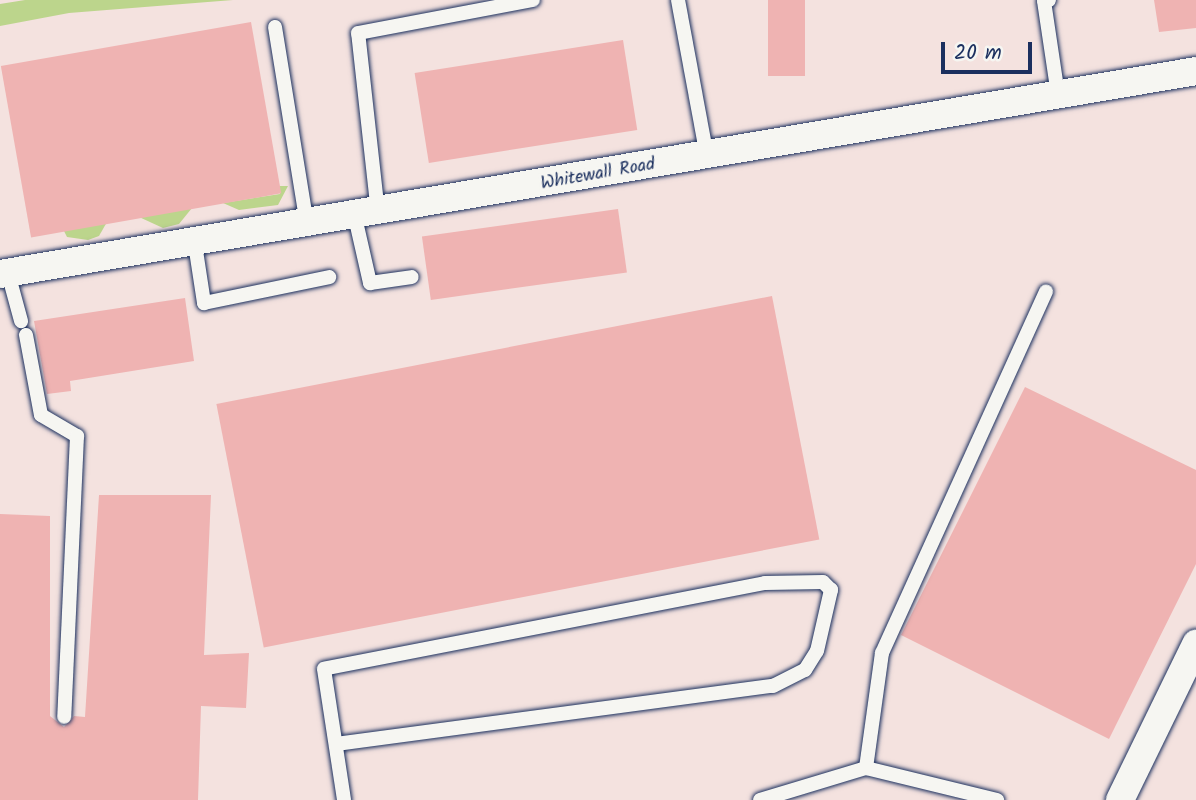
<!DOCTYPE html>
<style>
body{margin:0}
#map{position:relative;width:1196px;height:800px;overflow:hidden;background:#f6f6f2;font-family:Kalam,sans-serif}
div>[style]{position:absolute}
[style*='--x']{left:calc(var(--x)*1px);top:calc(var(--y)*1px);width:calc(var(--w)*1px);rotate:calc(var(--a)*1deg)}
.built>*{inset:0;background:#f4e2df;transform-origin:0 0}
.green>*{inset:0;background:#bcd58c}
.building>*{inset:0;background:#efb3b2;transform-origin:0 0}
.roads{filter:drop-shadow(0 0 2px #1b2f5e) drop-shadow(0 0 2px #1b2f5e)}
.service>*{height:14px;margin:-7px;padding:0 7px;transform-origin:7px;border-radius:7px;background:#f6f6f2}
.minor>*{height:28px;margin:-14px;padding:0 14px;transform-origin:14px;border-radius:14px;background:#f6f6f2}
span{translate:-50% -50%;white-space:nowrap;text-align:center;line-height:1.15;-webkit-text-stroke:6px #f6f6f2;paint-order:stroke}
.street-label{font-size:18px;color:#1b2f5e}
.scale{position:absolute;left:941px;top:42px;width:91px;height:32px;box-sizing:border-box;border:4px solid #1b2f5e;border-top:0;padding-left:9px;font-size:21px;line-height:24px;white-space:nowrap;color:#1b2f5e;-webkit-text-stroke:5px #f6f6f2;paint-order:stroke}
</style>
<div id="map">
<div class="built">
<i style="left:0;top:0;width:1196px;height:800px"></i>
</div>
<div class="green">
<i style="clip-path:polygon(25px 0,233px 0,69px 13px,0 26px,0 4px)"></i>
<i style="clip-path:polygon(279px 186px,288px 186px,278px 205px,239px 210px,223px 203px,280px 194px)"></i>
<i style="clip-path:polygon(192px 208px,179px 224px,163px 228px,139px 217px)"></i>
<i style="clip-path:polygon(107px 222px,99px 236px,88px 240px,67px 237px,63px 229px)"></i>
</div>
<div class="building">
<i style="left:768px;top:0;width:37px;height:76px"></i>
<i style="clip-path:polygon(1154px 0,1196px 0,1196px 28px,1159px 32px)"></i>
<i style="left:251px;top:22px;width:174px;height:254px;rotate:80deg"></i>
<i style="left:623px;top:40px;width:91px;height:211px;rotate:81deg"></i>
<i style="left:618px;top:209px;width:64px;height:198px;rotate:82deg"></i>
<i style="left:772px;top:296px;width:248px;height:566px;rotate:79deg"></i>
<i style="clip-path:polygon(185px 298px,194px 361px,70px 381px,71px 391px,47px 394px,34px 321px)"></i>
<i style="clip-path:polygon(1025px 387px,1196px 470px,1196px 564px,1109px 739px,901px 635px)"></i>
<i style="clip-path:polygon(99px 495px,211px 495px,204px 655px,249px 653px,246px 708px,201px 706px,198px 800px,0 800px,0 514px,50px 516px,50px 716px,64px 727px,74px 716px,85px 717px)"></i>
</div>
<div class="roads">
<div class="service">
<i style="--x:678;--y:0;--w:159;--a:79.5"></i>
<i style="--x:1049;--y:0;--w:5;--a:169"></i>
<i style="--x:1044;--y:1;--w:95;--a:81.5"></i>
<i style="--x:275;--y:27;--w:201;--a:80.8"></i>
<i style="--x:378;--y:213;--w:181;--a:-96.3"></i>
<i style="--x:358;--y:33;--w:178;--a:-10.7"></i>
<i style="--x:355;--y:217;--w:68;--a:77.2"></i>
<i style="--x:370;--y:283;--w:42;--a:-8.1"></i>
<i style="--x:195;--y:244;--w:60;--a:81.3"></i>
<i style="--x:204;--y:303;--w:128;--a:-11.7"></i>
<i style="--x:8;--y:273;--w:50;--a:74.8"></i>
<i style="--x:26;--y:335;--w:81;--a:79.4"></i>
<i style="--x:41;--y:415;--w:42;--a:30.3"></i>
<i style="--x:77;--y:436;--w:281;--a:92.6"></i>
<i style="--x:336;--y:744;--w:441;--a:-7.6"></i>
<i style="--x:773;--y:686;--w:36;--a:-27"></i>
<i style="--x:805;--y:670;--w:22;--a:-58"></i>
<i style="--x:817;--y:651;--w:63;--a:-77.1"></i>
<i style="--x:831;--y:590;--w:11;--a:-135"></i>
<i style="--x:823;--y:582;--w:58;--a:179"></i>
<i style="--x:765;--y:583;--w:449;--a:169"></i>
<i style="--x:324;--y:669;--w:133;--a:81.3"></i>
<i style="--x:866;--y:768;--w:116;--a:-82.1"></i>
<i style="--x:882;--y:653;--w:397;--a:-65.6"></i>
<i style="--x:760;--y:800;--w:111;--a:-16.8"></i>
<i style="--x:866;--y:768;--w:135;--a:13.7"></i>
</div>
<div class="minor">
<i style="--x:0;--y:274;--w:1213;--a:-9.63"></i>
<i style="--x:1120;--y:800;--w:174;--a:-64"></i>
</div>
</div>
<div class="street-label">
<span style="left:598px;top:175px;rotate:-10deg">Whitewall Road</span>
</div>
<div class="scale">20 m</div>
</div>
